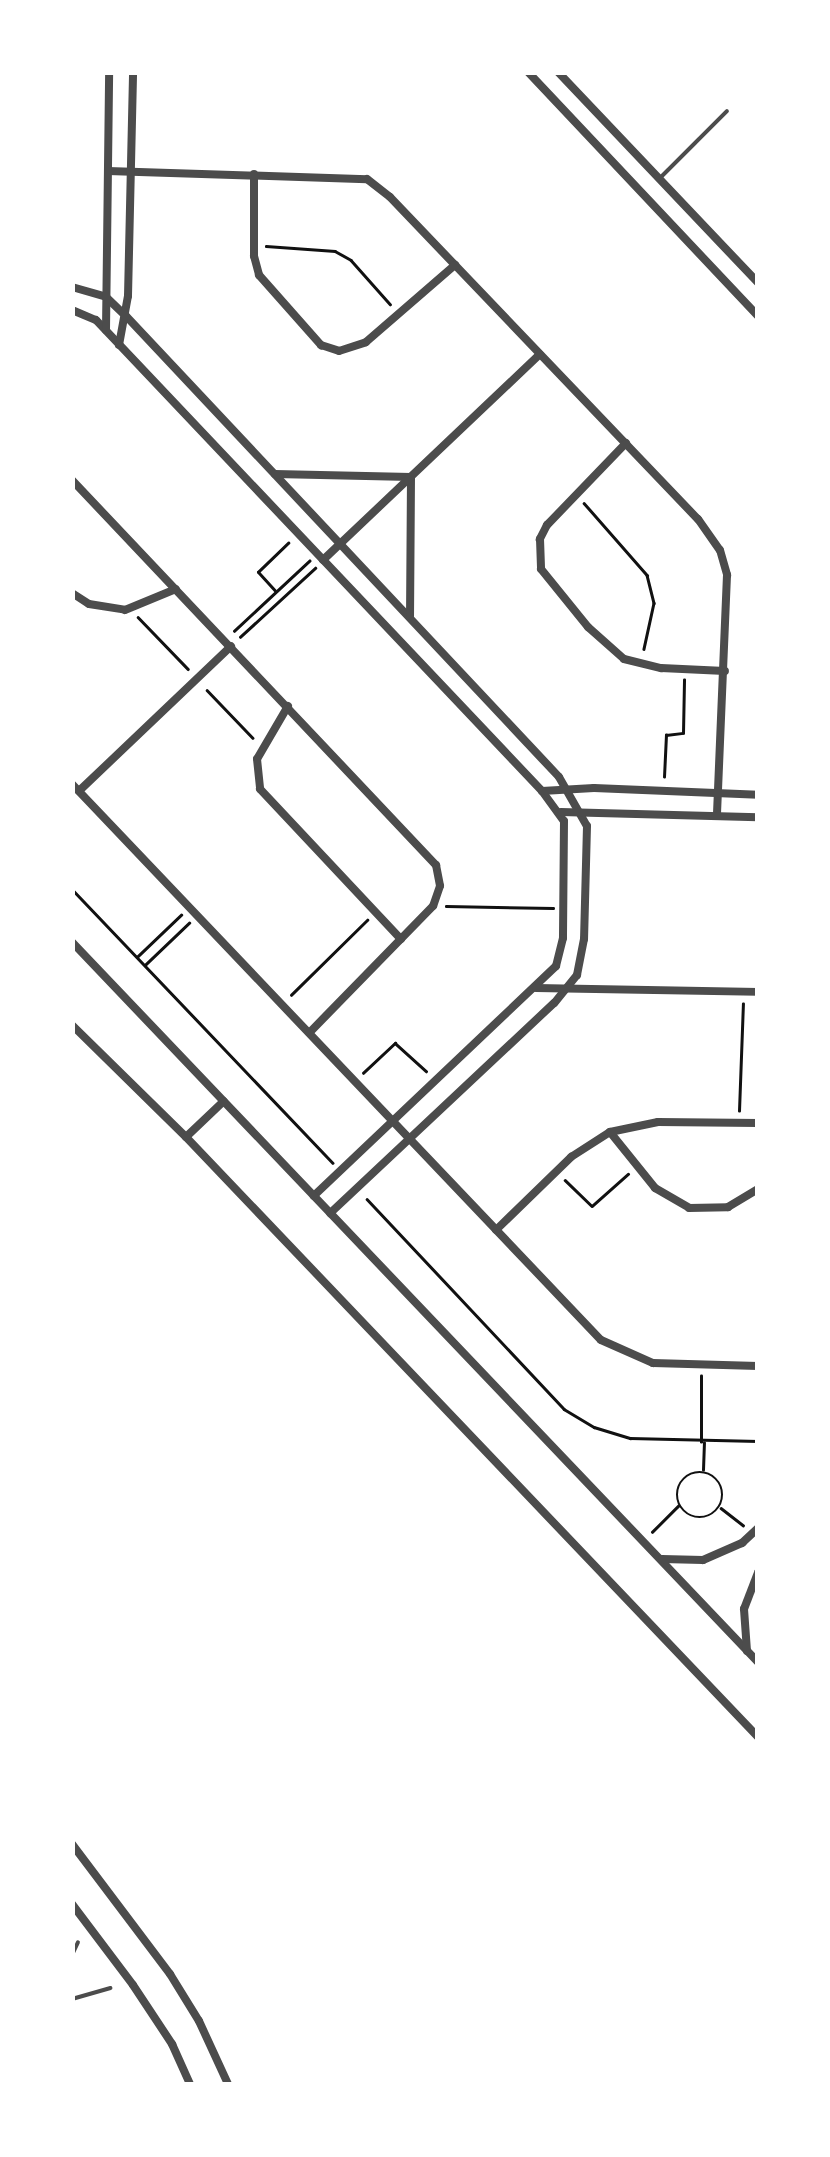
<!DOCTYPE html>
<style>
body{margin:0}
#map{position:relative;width:830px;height:2157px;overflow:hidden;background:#fff;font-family:Montserrat,sans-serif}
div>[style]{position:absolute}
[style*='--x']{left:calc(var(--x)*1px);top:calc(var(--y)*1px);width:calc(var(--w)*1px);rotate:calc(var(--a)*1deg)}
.path>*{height:2.5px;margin:-1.25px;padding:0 1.25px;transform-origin:1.25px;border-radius:1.25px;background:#111}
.path>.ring{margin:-1.25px;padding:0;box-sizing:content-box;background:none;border:2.5px solid #111;border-radius:50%}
.service>*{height:4px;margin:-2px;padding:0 2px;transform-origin:2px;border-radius:2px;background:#4c4c4c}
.minor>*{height:8px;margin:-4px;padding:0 4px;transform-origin:4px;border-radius:4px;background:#4c4c4c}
span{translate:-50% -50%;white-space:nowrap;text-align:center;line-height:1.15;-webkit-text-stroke:8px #fff;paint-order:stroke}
.frame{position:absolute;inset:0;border:75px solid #fff;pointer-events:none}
</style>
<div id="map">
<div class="path">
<i style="--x:266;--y:246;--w:69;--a:4.1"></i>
<i style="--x:335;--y:251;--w:18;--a:29"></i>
<i style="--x:351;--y:260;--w:59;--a:48.4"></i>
<i style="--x:584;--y:503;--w:96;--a:48.8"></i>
<i style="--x:647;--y:575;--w:29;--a:76"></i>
<i style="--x:654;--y:603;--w:47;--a:102.3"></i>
<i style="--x:275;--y:591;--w:25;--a:-132"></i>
<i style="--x:258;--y:572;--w:42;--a:-44"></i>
<i style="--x:138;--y:617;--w:72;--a:46.1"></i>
<i style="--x:234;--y:631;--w:103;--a:-43"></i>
<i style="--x:240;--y:637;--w:102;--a:-42.6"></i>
<i style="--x:207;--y:690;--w:66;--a:46.2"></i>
<i style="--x:664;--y:777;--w:42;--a:-87.3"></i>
<i style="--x:666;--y:735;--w:17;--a:-7"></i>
<i style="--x:683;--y:733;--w:53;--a:-88.9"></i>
<i style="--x:72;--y:889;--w:378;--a:46.4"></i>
<i style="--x:446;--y:906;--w:107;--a:1.1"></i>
<i style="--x:137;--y:957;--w:61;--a:-43.7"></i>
<i style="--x:145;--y:965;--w:61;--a:-43.7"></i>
<i style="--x:291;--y:995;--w:107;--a:-44.6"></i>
<i style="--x:363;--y:1073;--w:44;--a:-43.2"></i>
<i style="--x:395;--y:1043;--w:42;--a:42.1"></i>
<i style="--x:739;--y:1111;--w:107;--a:-87.9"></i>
<i style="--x:565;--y:1180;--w:37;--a:44"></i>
<i style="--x:592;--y:1206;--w:48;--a:-41.6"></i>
<i style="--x:367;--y:1199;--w:288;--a:46.8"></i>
<i style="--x:564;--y:1409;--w:35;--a:31"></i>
<i style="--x:594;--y:1427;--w:38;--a:17"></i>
<i style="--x:630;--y:1438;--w:128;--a:1.3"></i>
<i style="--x:701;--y:1442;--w:66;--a:-90"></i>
<i style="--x:703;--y:1470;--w:27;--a:-88"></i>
<i class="ring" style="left:677px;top:1472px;width:43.5px;height:43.5px"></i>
<i style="--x:721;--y:1508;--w:28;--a:38"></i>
<i style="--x:652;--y:1532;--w:37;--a:-45"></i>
</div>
<div class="service">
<i style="--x:659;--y:179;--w:96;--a:-45"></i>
<i style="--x:72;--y:1955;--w:14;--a:-65"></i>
<i style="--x:72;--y:1999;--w:40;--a:-16"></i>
</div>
<div class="minor">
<i style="--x:528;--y:72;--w:335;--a:46.7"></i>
<i style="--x:558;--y:72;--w:291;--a:46.5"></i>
<i style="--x:108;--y:171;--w:259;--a:1.8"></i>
<i style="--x:367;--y:179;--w:29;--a:38"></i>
<i style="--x:390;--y:197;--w:446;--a:46.3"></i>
<i style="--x:698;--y:519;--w:38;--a:55"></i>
<i style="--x:720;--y:550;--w:26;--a:74"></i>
<i style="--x:727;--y:575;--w:241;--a:92.4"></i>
<i style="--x:254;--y:174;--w:82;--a:90"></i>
<i style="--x:254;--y:256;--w:20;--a:75"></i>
<i style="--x:259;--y:275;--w:94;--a:48.5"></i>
<i style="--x:321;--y:345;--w:19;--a:18"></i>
<i style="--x:339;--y:351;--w:28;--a:-18"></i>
<i style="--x:366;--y:342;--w:118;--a:-40.9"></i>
<i style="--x:72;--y:287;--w:35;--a:16"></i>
<i style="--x:106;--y:297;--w:28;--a:44"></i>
<i style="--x:126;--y:316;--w:632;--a:46.79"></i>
<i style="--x:559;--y:777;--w:56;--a:60.3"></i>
<i style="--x:587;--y:826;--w:113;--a:91.5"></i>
<i style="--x:584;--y:939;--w:37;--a:101"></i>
<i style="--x:577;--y:975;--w:36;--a:129"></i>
<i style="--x:554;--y:1003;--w:307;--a:136.8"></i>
<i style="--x:72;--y:310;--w:26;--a:23"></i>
<i style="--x:96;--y:320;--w:649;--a:46.56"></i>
<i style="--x:542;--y:791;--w:37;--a:54"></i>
<i style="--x:564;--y:821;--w:117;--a:90.5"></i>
<i style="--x:563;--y:938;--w:29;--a:104"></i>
<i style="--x:556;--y:966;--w:334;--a:136.5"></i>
<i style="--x:106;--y:330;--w:258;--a:-89.3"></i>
<i style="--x:119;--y:345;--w:50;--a:-79.6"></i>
<i style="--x:128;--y:296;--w:224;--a:-88.7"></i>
<i style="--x:626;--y:443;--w:114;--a:133.9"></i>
<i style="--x:547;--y:525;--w:16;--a:117"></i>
<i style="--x:540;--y:539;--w:30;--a:88"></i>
<i style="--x:541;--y:569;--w:75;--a:51"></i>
<i style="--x:588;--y:627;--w:48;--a:41.6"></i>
<i style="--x:624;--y:659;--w:38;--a:14"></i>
<i style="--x:661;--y:668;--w:64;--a:2.7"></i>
<i style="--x:275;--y:474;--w:136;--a:1.3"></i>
<i style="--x:411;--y:477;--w:139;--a:90.4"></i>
<i style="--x:72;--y:480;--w:530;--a:46.61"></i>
<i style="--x:436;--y:865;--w:21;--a:79"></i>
<i style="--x:440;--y:886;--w:21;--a:109"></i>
<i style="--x:433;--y:906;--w:177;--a:134.3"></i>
<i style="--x:323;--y:560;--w:299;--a:-43.5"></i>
<i style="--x:72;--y:593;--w:20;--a:33"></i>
<i style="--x:89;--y:604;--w:36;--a:9"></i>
<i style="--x:125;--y:610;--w:55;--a:-22.4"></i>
<i style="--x:288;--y:706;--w:61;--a:120.3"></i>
<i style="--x:257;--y:759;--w:30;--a:84"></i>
<i style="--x:260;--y:789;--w:206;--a:46.8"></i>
<i style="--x:72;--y:784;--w:767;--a:46.43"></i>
<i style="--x:601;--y:1340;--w:57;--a:23.9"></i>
<i style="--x:653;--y:1363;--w:105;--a:1.6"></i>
<i style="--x:79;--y:791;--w:210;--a:-43.6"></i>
<i style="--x:542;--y:791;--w:52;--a:-3.3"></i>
<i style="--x:594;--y:788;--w:164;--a:2.4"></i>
<i style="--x:561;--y:812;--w:197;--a:1.5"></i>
<i style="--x:72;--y:942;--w:994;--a:46.39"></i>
<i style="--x:536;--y:988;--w:222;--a:1"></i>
<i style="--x:72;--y:1025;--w:160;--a:44.5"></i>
<i style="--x:186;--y:1137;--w:829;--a:46.37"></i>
<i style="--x:610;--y:1132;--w:72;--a:51.2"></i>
<i style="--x:655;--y:1188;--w:39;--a:30"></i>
<i style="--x:689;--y:1208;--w:39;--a:-1"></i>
<i style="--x:728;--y:1207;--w:35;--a:-31"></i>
<i style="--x:186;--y:1137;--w:52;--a:-43.5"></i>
<i style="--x:496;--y:1230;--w:105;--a:-44.2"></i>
<i style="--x:571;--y:1157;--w:46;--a:-32.7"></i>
<i style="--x:610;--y:1132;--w:49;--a:-11.8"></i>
<i style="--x:658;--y:1122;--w:100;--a:0.6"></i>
<i style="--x:662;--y:1559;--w:41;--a:1.4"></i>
<i style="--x:703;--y:1560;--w:43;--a:-23.6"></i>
<i style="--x:742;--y:1543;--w:22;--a:-43"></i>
<i style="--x:747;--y:1651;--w:42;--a:-94.1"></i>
<i style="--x:744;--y:1609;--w:40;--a:-69"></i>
<i style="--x:72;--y:1844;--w:163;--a:53"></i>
<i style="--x:170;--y:1974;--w:55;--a:58.3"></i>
<i style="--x:199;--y:2021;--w:69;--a:65.3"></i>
<i style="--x:72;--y:1904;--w:101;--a:53"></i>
<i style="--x:133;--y:1985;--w:71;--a:56.5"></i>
<i style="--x:172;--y:2044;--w:44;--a:65.8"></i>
</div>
<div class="frame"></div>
</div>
